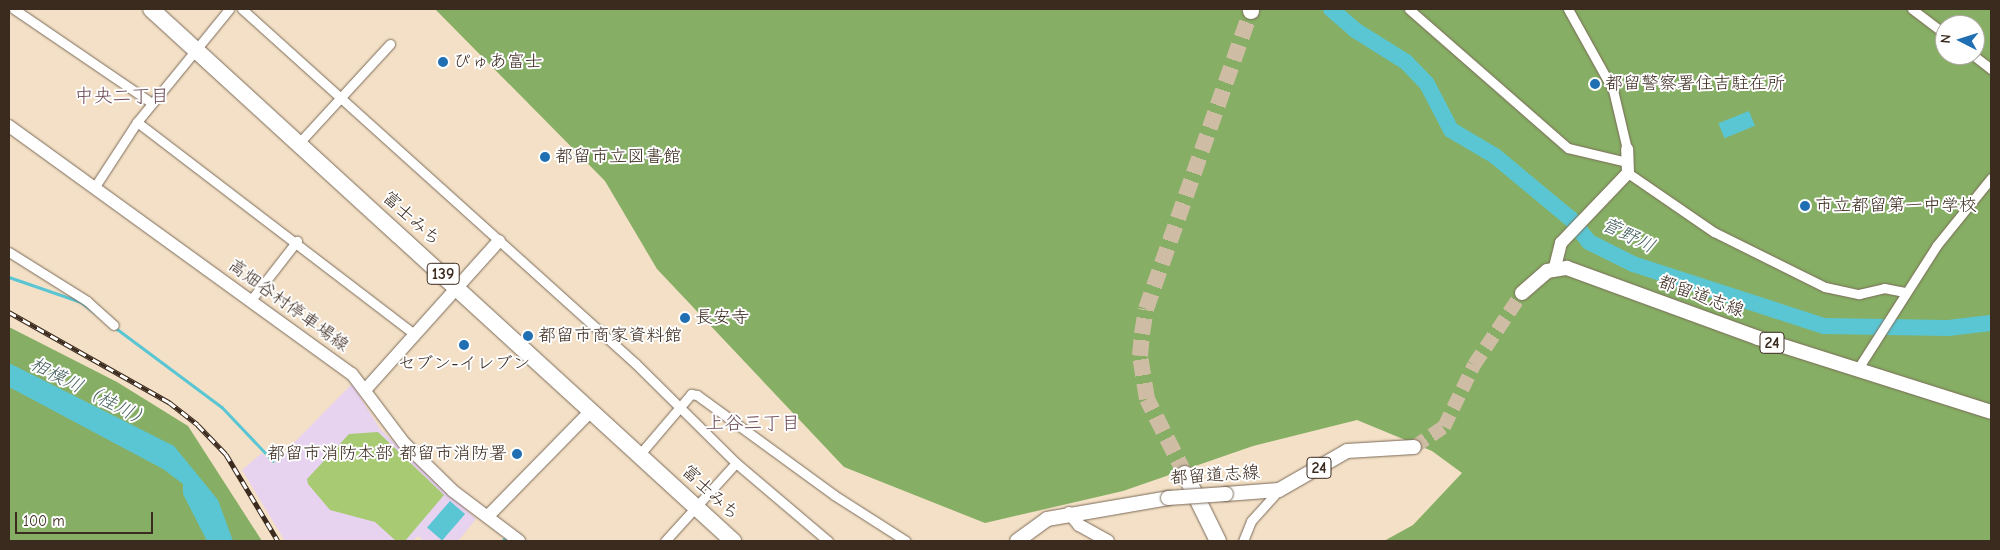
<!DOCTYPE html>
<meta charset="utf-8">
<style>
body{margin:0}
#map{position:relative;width:2000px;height:550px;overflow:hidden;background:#f3e0c6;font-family:"Comic Neue","Klee One",sans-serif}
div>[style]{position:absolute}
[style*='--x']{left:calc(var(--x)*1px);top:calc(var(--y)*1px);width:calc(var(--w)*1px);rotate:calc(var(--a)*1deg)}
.built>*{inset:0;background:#e7d2f0}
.green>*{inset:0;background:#a8ca72}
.forest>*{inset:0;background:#86ae64}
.water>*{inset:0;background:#5ac6d3;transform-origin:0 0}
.stream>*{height:2.5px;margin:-1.25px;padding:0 1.25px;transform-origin:1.25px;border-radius:1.25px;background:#5ac6d3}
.river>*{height:16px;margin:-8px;padding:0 8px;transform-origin:8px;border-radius:8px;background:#5ac6d3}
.primary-tunnel>*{height:14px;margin-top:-7px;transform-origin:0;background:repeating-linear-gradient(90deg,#cebca4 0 14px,transparent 0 21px)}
.highway-tunnel>*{height:16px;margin-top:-8px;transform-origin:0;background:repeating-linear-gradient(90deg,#cebca4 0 16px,transparent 0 24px)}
.roads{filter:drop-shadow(0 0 1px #7b6a59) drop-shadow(0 0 1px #7b6a59)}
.street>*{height:9px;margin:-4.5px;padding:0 4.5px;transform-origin:4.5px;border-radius:4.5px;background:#fff}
.secondary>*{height:12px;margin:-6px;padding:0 6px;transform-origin:6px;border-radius:6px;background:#fff}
.primary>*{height:14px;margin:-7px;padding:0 7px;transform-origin:7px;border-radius:7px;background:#fff}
.highway>*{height:16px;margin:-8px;padding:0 8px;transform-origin:8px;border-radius:8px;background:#fff}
.rail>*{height:4.5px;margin-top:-2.25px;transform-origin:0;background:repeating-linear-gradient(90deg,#fff 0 8px,#3b2a1e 0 16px);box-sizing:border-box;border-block:1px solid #3b2a1e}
.bridges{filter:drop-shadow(0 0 1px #7b6a59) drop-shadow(0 0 1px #7b6a59)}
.primary-bridge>*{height:14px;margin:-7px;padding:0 7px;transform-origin:7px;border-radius:7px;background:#fff}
.dots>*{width:14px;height:14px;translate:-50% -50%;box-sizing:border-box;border:2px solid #fff;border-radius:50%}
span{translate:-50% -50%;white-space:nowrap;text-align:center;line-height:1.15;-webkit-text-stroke:4px #fff;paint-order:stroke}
.shield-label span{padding:1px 4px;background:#fff;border:1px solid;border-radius:4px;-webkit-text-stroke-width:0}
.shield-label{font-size:16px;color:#3b2a1e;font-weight:700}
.poi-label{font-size:18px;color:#3b2a1e}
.left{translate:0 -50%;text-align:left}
.right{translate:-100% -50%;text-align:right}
.street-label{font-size:18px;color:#3b2a1e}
.neighbourhood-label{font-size:19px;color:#6e4d57}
.water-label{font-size:19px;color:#46615d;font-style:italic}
.frame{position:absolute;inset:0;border:10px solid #3b2a1e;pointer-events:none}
.north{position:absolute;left:1935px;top:15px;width:50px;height:50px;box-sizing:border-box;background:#fff;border:1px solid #b1aaa5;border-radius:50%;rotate:275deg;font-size:14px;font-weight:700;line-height:20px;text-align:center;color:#3b2a1e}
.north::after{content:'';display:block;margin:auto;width:18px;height:22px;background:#1f6fb2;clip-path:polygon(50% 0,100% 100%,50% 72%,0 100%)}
.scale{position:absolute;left:15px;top:512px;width:138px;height:22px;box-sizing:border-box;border:2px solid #3b2a1e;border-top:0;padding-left:6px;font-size:15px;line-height:18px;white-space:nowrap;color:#3b2a1e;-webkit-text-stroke:4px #fff;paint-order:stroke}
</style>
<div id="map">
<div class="built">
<i style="clip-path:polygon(352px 384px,380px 429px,476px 519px,458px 541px,424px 541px,418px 536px,413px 541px,285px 541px,242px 470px,262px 453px,273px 464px)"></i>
</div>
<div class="green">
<i style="clip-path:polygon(378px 432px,444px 495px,405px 541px,396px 541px,375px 522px,330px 510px,308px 484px,307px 479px,349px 434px)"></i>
</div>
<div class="forest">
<i style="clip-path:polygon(evenodd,435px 9px,1991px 9px,1991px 541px,1384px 541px,1413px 525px,1462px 473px,1432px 451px,1357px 420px,1253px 446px,1123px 491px,985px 523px,844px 467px,657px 269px,605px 181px,435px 9px,1945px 25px,1975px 25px,1975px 55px,1945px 55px,1945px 25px)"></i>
<i style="clip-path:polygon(9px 327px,117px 382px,188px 426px,262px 541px,9px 541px)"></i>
</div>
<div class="water">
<i style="left:1749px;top:111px;width:16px;height:33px;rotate:68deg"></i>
<i style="clip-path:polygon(9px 363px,174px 446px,218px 500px,233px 541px,207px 541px,183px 494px,183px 484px,163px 469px,9px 387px)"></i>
<i style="left:450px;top:501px;width:20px;height:35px;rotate:41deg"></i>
</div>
<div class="stream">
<i style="--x:9;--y:277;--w:76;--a:19.1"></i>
<i style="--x:81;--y:302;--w:176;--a:36.7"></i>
<i style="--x:222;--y:407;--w:74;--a:46.6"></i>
<i style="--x:504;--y:539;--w:4;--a:34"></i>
</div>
<div class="river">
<i style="--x:1331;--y:9;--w:32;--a:41"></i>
<i style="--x:1355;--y:30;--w:60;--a:32.1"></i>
<i style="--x:1406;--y:62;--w:30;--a:46"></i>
<i style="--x:1427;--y:84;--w:52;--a:62.4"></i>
<i style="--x:1451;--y:130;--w:51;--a:30.6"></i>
<i style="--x:1495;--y:156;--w:99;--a:39.7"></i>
<i style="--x:1571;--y:219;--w:29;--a:52"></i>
<i style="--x:1589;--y:242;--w:49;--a:26.6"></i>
<i style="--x:1633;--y:264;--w:201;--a:18"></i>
<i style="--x:1824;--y:326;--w:124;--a:0.9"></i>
<i style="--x:1948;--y:328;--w:43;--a:-6.6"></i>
</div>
<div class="primary-tunnel">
<i style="--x:1414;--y:447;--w:36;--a:-34"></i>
<i style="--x:1444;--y:427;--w:69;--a:-64.2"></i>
<i style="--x:1474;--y:365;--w:87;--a:-56.3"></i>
</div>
<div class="highway-tunnel">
<i style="--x:1185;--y:474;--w:84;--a:-116.9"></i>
<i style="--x:1147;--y:399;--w:44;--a:-99.2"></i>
<i style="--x:1140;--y:356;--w:22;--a:-85"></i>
<i style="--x:1142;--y:334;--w:25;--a:-81"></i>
<i style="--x:1146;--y:309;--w:316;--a:-70.6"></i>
</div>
<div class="roads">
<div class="street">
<i style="--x:14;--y:9;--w:167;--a:34.3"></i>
<i style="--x:242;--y:9;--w:529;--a:42.01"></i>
<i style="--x:635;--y:363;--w:142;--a:44.7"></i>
<i style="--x:736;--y:463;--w:121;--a:40.3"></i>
<i style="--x:1409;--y:9;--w:211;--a:41.2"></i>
<i style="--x:1568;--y:148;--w:61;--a:13.3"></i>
<i style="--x:1568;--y:9;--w:93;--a:60.9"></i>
<i style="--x:1613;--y:90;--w:61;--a:76.7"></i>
<i style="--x:1912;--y:9;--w:41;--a:37.1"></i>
<i style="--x:1973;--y:55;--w:23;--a:38"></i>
<i style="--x:137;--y:122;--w:349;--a:37.4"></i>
<i style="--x:298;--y:144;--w:136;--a:-47.4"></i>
<i style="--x:1628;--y:173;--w:104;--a:34.5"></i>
<i style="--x:1714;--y:232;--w:124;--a:26.4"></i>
<i style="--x:1825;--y:287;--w:35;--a:12"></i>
<i style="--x:1859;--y:294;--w:26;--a:-13"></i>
<i style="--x:1884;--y:288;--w:21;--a:11"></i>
<i style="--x:94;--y:188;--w:79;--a:-56.9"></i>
<i style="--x:137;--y:122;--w:146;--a:-50.8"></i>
<i style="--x:9;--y:252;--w:92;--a:32.1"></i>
<i style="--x:87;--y:301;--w:36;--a:42"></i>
<i style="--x:251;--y:300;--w:75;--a:-52.1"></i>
<i style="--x:1857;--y:370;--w:148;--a:-57.4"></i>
<i style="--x:1937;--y:245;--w:86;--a:-51.1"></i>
<i style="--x:640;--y:454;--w:79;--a:-49.6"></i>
<i style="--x:691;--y:394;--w:6;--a:9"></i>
<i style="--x:697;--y:395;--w:170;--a:36.1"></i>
<i style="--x:834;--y:495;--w:85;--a:32.6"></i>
<i style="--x:665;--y:541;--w:105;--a:-47.7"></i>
<i style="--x:1243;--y:541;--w:22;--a:-68"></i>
<i style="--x:1251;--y:521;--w:42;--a:-47.9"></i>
</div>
<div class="secondary">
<i style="--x:9;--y:126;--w:423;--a:35.9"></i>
<i style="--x:352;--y:374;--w:85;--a:53.1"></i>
<i style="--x:403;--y:442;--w:70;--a:44.4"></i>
<i style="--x:453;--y:491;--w:83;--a:37.1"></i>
<i style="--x:1555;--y:267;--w:25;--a:-76"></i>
<i style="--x:1561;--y:243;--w:97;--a:-46.3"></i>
<i style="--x:1628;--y:173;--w:24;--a:-92"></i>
<i style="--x:366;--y:389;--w:199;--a:-48.1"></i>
<i style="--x:1069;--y:513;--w:16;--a:50"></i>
<i style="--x:1079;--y:525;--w:33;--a:29"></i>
<i style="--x:488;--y:516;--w:147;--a:-45.6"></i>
</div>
<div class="primary">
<i style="--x:1522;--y:293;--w:33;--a:-41"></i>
<i style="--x:1547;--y:271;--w:20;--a:-9"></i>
<i style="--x:1567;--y:268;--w:203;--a:20.1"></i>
<i style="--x:1758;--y:338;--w:244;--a:17.6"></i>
<i style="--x:1226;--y:494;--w:53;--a:-4.3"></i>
<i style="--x:1279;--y:490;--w:78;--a:-29.8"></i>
<i style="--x:1347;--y:451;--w:67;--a:-3.4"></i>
<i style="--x:1017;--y:541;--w:37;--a:-36"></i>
<i style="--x:1047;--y:519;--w:123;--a:-9.8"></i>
</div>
<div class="highway">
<i style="--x:151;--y:9;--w:789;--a:42.43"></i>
<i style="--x:1251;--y:11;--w:2;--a:-90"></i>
<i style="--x:1185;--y:474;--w:75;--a:63.8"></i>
</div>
</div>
<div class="rail">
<i style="--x:9;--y:312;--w:184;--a:29.4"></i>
<i style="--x:169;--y:402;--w:37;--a:38"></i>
<i style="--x:198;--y:425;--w:40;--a:46"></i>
<i style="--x:226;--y:454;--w:101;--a:59.1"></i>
</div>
<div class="bridges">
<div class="primary-bridge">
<i style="--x:1168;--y:498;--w:58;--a:-3.9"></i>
</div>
</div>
<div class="dots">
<i style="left:443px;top:62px;background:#1f6fb2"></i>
<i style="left:1595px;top:84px;background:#1f6fb2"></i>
<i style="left:545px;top:157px;background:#1f6fb2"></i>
<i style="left:1805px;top:206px;background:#1f6fb2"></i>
<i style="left:685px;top:318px;background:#1f6fb2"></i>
<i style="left:528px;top:336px;background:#1f6fb2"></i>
<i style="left:464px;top:345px;background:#1f6fb2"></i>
<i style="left:517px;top:454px;background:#1f6fb2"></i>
</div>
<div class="shield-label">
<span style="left:443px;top:274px">139</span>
<span style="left:1772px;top:343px">24</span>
<span style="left:1319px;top:468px">24</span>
</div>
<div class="poi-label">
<span class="left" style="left:453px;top:62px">ぴゅあ富士</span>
<span class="left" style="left:1605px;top:84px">都留警察署住吉駐在所</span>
<span class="left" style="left:555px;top:157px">都留市立図書館</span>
<span class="left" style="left:1815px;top:206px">市立都留第一中学校</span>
<span class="left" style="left:695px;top:318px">長安寺</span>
<span class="left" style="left:538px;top:336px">都留市商家資料館</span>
<span style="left:464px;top:364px">セブン-イレブン</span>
<span class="right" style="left:507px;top:454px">都留市消防本部 都留市消防署</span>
</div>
<div class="street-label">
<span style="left:411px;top:219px;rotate:42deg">富士みち</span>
<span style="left:1701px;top:297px;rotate:20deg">都留道志線</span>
<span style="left:288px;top:306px;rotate:36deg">高畑谷村停車場線</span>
<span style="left:1215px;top:476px;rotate:-4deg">都留道志線</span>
<span style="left:710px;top:493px;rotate:43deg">富士みち</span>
</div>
<div class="neighbourhood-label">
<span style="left:122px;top:97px">中央二丁目</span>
<span style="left:753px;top:424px">上谷三丁目</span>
</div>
<div class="water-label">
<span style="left:1628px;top:236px;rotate:26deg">菅野川</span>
<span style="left:90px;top:393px;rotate:27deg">相模川（桂川）</span>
</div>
<div class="frame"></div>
<div class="north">N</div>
<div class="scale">100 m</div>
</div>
